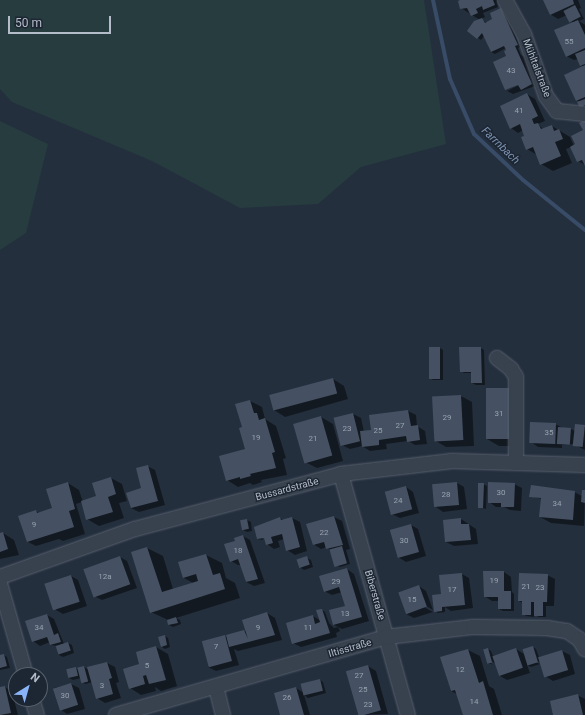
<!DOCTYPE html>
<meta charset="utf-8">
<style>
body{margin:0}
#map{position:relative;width:585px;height:715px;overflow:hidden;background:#242f3e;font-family:Roboto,sans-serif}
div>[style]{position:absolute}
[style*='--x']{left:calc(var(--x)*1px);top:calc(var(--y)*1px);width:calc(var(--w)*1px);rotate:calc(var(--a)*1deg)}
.green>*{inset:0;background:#263c3f}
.shadow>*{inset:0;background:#0007}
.stream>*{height:4px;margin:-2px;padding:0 2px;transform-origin:2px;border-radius:2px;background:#394c67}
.building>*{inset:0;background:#455162;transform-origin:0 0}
.roads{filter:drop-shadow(0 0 1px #565f6c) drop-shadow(0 0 1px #565f6c)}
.minor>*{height:14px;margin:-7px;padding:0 7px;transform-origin:7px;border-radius:7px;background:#38414e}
span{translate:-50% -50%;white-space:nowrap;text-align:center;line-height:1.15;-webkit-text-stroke:3px #1d2633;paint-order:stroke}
.number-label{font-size:8px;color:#98a1af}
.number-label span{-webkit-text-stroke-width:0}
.street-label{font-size:10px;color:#b4bcc9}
.water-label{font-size:11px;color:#7c92b1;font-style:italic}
.north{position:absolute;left:8px;top:667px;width:40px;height:40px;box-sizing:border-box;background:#1d2633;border:1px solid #59626f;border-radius:50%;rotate:37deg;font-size:11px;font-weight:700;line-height:16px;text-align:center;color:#b4bcc9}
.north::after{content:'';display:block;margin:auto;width:14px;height:18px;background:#8ab4f8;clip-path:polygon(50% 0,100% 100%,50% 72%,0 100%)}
.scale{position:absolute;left:8px;top:16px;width:103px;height:18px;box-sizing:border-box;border:2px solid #b4bcc9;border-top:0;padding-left:5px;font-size:12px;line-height:14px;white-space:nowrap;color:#b4bcc9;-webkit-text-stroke:3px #1d2633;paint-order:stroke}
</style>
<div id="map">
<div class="green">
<i style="clip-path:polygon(0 0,424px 0,446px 144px,361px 167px,318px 204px,240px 208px,152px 161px,12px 102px,0 89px)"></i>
<i style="clip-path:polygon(0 121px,48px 144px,26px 233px,0 250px)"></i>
</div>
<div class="shadow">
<i style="clip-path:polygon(461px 0,497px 0,498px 7px,483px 13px,485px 17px,481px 19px,487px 23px,494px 20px,501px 9px,505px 11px,520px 47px,518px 48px,521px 55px,525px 57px,537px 84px,535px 86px,513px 94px,507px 91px,519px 85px,507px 57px,506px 48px,495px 54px,491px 52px,484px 36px,481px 40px,478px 38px,480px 20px,461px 8px)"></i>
<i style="clip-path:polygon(544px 0,578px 0,581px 8px,579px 9px,584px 19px,579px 21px,585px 25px,585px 108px,581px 107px,580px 102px,576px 100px,584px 67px,581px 65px,578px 59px,574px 60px,566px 56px,573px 23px,567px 15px,558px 19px,550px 14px)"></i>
<i style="clip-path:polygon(527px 94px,535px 99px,545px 121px,538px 124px,543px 129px,552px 126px,570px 137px,574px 146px,585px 130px,585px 121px,585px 165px,578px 161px,571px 147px,566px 149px,572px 163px,553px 171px,541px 164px,537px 155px,527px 149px,527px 136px,523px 130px,518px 133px,511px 128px)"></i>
<i style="clip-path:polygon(440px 348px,443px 350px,443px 380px,433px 380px,430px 378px)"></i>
<i style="clip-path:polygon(481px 348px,484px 350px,485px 385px,476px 385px,472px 383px,472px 373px,464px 373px,461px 371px)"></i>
<i style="clip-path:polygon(333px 379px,344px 386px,348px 399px,285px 417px,274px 410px)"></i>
<i style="clip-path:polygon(512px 389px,523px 396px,523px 446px,499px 446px,487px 439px)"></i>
<i style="clip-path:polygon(461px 396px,472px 402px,474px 446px,446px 447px,434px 440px)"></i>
<i style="clip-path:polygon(250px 401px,262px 407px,265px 419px,276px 426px,286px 458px,283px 459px,287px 475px,261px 480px,262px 482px,253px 485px,250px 483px,238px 487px,227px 480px,246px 449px,243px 428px,236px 405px)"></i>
<i style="clip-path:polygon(408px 411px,416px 415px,417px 426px,425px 431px,427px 444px,415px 445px,408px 441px,386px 444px,387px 449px,370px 451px,362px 446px,350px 449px,342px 445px,353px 414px,361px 418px,364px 432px,372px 431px)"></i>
<i style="clip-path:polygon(321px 417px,333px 424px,343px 461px,317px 468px,305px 462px,294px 424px)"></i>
<i style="clip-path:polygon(555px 424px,563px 428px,571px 429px,575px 431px,585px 426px,585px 450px,573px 444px,562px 445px,562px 448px,538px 447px,531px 442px)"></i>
<i style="clip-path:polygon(147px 466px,155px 470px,165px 505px,139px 512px,131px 508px,143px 489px)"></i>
<i style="clip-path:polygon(111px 478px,122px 484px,127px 501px,119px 503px,124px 518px,99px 526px,87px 519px,82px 502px,76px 504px,85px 534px,63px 541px,59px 539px,36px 546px,28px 542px,20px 516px,35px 511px,40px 513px,54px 509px,68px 483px,79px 490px,83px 502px,98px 497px)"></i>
<i style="clip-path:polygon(457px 483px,464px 487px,467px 509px,443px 512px,436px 507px)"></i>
<i style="clip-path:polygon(483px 484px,487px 486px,486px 509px,479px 507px)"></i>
<i style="clip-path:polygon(514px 484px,522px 488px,521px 511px,510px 510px,504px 507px,496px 507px,489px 502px)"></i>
<i style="clip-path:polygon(406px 487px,413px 492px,419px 513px,400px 518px,392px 514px)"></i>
<i style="clip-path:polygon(585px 491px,584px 526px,551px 523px,540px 517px,542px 499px,530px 496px,574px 492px,582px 496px)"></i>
<i style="clip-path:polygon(334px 517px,342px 521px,350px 549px,346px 550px,350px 564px,340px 567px,336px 565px,332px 552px,327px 547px,321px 549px,313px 544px)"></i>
<i style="clip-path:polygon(280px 518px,283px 520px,292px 518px,300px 522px,307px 551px,295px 555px,287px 550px,284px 539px,278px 541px,280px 547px,274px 549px,267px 544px,262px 527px,260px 527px,263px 540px,258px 539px,255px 528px)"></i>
<i style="clip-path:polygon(461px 519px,476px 529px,478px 544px,454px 546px,446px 542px)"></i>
<i style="clip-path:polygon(247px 520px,251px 522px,252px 531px,247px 532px,243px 530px)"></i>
<i style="clip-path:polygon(411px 525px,418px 529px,426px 556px,406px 562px,398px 557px)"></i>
<i style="clip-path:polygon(3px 533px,14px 540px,19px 555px,0 559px,0 534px)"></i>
<i style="clip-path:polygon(243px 536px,250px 540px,265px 583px,254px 586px,246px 582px,241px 565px,238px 565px,231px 561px,236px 541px)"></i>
<i style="clip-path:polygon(147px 548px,163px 556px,173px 589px,193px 583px,184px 578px,179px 563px,206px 555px,222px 563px,226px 578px,235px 583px,240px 598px,176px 618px,180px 620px,181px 624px,173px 627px,169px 625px,168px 620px,151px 612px,132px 552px)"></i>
<i style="clip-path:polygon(120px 557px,127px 561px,137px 588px,102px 600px,94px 596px)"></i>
<i style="clip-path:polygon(307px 558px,311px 560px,313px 567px,304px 570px,301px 568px)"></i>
<i style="clip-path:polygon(347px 569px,354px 574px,369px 621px,342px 629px,338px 627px,340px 631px,336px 633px,337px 637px,301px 647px,293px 643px,313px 616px,321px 621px,322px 610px,325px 612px,329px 623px,334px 628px,338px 627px,334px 625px,330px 611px,346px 606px,342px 592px,332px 595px,324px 591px)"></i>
<i style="clip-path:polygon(504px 572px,511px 577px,512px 592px,514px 594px,514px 611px,503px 611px,499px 609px,499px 601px,492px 601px,484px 596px)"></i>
<i style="clip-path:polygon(462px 574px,469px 578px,473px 608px,451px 611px,445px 607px,445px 612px,438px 613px,435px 611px)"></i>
<i style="clip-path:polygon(547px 575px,555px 579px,554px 606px,546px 606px,546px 617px,539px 617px,534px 614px,534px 617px,526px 616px,523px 614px,523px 603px,519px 601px)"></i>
<i style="clip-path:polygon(71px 576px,78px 580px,87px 606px,63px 614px,56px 610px)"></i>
<i style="clip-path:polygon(419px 586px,426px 591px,433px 610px,423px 604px,422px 606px,433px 612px,414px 618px,406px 614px)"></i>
<i style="clip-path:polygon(267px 613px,275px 618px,282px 640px,238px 651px,234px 649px,239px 665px,216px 671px,208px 667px,224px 636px,228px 638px,227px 636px,246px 631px)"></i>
<i style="clip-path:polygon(47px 615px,54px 619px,64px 644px,68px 643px,72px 645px,74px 653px,63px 657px,59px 655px,57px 646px,51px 645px,50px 642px,40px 646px,33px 641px)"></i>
<i style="clip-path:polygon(165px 636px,168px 638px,170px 647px,165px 649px,162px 647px)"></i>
<i style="clip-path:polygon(156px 647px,168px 654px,177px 686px,161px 691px,155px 687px,156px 691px,141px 695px,130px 688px,140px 665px)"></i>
<i style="clip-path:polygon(533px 647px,536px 649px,539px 657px,562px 651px,570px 655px,575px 674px,553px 681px,545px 676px,541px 663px,534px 659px,533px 661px,540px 664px,531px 667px,527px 665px,530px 673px,507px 680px,500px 676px,496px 664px,488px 659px,487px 661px,494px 665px,488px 663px,484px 650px,488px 649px,491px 651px,493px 656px,516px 649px,524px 654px,523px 650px)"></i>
<i style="clip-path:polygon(468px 650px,480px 656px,489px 686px,494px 689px,502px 715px,464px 715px,457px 694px,451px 691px,441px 658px)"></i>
<i style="clip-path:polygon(4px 655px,7px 657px,10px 668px,0 670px,0 656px)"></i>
<i style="clip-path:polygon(107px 663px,115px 667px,119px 682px,116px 683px,121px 698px,105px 703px,97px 698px,93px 682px,85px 684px,82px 682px,81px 678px,73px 680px,69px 678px,76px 668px,78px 669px,84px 667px,89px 670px)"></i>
<i style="clip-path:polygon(368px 666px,376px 671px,388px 714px,360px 715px,348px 672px)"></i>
<i style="clip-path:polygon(320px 680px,323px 682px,326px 693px,308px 698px,304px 695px,310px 715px,281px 715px,296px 688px,304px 693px)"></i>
<i style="clip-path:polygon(71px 684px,79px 688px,85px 709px,67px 714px,60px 709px,54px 688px)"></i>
<i style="clip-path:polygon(5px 687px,12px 692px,18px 715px,0 715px,0 688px)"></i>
<i style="clip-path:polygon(577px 695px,585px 699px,585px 715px,554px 715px)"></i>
</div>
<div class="stream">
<i style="--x:433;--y:0;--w:81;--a:77.9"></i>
<i style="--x:450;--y:79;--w:60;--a:66.4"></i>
<i style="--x:474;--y:134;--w:67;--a:43.2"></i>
<i style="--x:523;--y:180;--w:80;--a:38.9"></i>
</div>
<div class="building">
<i style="clip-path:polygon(460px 0,493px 0,495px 5px,483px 10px,482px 6px,476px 9px,478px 13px,471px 16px,467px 8px,460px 9px,458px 1px)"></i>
<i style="clip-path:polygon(543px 0,573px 0,574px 4px,550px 15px)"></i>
<i style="left:575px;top:5px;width:13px;height:13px;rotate:63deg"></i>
<i style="clip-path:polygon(501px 8px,518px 45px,515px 46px,532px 84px,521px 90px,518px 85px,505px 90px,493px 62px,506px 56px,504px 51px,506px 50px,504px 46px,491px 52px,482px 33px,477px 39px,467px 31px,474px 21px,482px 18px,485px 23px,492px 19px,490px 13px)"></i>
<i style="clip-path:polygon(578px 20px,585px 35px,585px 48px,566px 57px,554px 30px)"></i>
<i style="clip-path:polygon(585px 50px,585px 64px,580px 66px,575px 54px)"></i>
<i style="clip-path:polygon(585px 65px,585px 97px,576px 101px,564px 75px)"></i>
<i style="clip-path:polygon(527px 93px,538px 116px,532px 119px,534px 124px,538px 123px,541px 129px,552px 125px,554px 131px,559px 129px,563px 139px,555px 142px,561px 156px,540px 165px,533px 147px,526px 150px,521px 137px,524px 136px,520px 124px,510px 129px,500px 106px)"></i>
<i style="clip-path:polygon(585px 99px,585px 105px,580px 108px,577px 102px)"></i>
<i style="clip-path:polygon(585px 120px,585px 166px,582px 160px,577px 162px,570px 147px,575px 144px,571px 136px,583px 130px,579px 123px)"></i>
<i style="left:429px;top:347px;width:11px;height:32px"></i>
<i style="clip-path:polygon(459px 347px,481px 347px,482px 383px,471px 383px,471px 372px,460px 372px)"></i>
<i style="left:333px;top:378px;width:16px;height:66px;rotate:75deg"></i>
<i style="left:486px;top:388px;width:26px;height:51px"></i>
<i style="left:461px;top:395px;width:45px;height:29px;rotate:87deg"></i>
<i style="clip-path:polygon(250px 400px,254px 413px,257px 413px,259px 420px,265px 418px,275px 452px,272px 453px,276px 468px,250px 474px,251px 476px,240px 479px,240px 477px,226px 481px,219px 456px,245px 449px,239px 428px,242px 427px,235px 404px)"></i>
<i style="clip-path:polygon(408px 410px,411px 426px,418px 425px,420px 440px,407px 442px,406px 436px,379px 440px,379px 445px,362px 447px,360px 431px,371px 430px,369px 415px)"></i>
<i style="left:353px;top:413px;width:29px;height:20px;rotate:76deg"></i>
<i style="left:321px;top:416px;width:41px;height:29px;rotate:74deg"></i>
<i style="left:530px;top:422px;width:26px;height:21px;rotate:2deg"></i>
<i style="left:575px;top:424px;width:10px;height:22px;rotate:6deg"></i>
<i style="left:558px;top:427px;width:13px;height:17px;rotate:4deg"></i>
<i style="clip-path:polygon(148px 465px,158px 501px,131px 508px,126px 493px,141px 488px,136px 468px)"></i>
<i style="clip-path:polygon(111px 477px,116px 494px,108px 497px,113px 512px,86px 520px,81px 501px,96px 496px,92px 483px)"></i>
<i style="clip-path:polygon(68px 482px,75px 509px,69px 511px,74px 527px,27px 542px,18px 516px,36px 510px,37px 513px,52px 508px,46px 489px)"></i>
<i style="left:457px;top:482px;width:23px;height:25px;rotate:85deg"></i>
<i style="clip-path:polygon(488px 482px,515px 483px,514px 507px,501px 507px,501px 503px,488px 503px)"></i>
<i style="clip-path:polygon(478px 483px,484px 483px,483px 508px,478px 508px)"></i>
<i style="clip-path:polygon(531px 485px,575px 491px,573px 520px,539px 517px,541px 498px,529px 497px)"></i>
<i style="left:406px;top:486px;width:24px;height:22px;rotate:75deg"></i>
<i style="clip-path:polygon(582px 490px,585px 490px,585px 503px,581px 502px)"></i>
<i style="clip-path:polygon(334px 516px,343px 545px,326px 549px,324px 542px,313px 545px,306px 524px)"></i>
<i style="clip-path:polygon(280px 517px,281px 520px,292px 517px,300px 547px,286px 551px,282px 534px,271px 537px,273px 543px,266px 545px,264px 538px,257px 539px,254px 527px)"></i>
<i style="clip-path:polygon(461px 518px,461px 524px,469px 524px,471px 540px,445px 542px,443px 520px)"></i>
<i style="left:247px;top:519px;width:10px;height:7px;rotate:79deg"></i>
<i style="left:411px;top:524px;width:29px;height:22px;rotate:74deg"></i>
<i style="clip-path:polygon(3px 532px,8px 549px,0 552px,0 533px)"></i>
<i style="clip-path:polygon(243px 535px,258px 579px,246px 582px,238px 559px,230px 562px,224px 544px,235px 541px,234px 538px)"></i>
<i style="left:342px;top:546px;width:18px;height:13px;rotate:74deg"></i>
<i style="clip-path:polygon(147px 547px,162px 592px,198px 581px,196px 574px,183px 578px,178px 562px,206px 554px,213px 575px,220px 573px,225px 589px,150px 613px,131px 552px)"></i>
<i style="left:120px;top:556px;width:30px;height:39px;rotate:70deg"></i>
<i style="left:307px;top:556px;width:9px;height:11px;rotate:72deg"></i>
<i style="clip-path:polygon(347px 568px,362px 617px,333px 625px,329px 610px,345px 606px,339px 587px,324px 592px,319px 576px)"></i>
<i style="clip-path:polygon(483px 571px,504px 571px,504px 591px,511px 591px,511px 609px,498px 609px,498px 597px,484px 597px)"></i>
<i style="clip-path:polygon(462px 573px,465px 605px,442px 607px,442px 611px,434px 612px,432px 595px,441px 594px,439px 575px)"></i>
<i style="clip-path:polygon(519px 573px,548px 574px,547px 602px,543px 602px,543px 616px,534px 616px,534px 602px,531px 602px,531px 615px,522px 615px,522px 601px,518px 601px)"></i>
<i style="left:71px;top:575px;width:28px;height:28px;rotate:72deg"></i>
<i style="left:419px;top:585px;width:23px;height:22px;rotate:70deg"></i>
<i style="clip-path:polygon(322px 609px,330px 633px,292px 644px,286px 623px,313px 615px,315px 624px,320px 622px,316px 610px)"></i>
<i style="clip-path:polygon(267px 612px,275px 635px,229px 647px,226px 635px,244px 630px,248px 639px,242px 620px)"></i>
<i style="clip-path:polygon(47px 614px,54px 635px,58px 633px,61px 642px,50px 645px,47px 637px,32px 642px,25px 621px)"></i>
<i style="clip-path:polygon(176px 617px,178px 623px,168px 625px,167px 620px)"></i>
<i style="clip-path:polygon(165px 635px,167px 645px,161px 647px,158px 637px)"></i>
<i style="left:225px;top:635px;width:27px;height:24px;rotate:75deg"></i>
<i style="left:68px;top:642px;width:9px;height:13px;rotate:72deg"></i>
<i style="clip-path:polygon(156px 646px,166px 680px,149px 684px,146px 675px,143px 676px,145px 684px,129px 689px,123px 669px,139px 664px,136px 652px)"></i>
<i style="left:533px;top:646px;width:17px;height:11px;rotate:73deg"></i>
<i style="left:488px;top:648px;width:15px;height:5px;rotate:74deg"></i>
<i style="left:516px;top:648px;width:21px;height:25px;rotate:71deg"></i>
<i style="clip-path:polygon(468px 649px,479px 683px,483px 681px,493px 715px,463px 715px,455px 690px,451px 691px,440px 657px)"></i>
<i style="left:562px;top:650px;width:21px;height:25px;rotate:73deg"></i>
<i style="clip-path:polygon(4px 654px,7px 666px,0 668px,0 655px)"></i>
<i style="clip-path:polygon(107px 662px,112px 678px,109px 679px,113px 694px,96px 699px,87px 667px)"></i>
<i style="left:368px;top:665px;width:47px;height:23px;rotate:74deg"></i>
<i style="left:84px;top:666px;width:16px;height:7px;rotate:75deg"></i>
<i style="left:76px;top:667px;width:9px;height:10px;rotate:77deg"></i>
<i style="left:320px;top:679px;width:12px;height:20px;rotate:76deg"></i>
<i style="left:71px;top:683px;width:23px;height:19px;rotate:72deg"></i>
<i style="clip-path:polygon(5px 686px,11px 713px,0 715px,0 687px)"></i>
<i style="clip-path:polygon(296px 687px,304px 715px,280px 715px,274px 693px)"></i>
<i style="clip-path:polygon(578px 694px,583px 715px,553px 715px,550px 701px)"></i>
</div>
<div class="roads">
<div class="minor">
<i style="--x:505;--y:0;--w:39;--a:61"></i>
<i style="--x:524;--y:34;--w:66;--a:70.5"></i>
<i style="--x:546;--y:96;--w:19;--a:54"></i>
<i style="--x:557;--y:111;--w:28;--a:6"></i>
<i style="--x:497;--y:358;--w:18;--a:38"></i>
<i style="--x:511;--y:369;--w:9;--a:58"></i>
<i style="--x:516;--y:377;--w:86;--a:90"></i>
<i style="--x:341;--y:474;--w:250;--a:74.5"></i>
<i style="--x:0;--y:577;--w:143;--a:-19.6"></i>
<i style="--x:135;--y:529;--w:213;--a:-14.9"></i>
<i style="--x:341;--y:474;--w:112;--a:-6.7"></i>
<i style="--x:452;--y:461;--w:133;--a:1.7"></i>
<i style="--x:0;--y:584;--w:95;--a:74.1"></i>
<i style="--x:216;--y:687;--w:29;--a:76"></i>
<i style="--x:32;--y:699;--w:17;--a:73"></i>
<i style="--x:116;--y:715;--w:281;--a:-16.1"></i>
<i style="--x:386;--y:637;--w:88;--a:-6.6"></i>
<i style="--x:473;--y:627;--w:74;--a:0.8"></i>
<i style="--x:547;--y:628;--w:20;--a:9"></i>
<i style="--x:567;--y:631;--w:14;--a:34"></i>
<i style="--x:579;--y:639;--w:12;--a:59"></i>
</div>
</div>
<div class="number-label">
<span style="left:569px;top:42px">55</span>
<span style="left:511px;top:71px">43</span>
<span style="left:519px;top:111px">41</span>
<span style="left:499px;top:414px">31</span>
<span style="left:447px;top:418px">29</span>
<span style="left:400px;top:426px">27</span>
<span style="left:347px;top:429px">23</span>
<span style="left:378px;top:431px">25</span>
<span style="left:549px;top:433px">35</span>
<span style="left:256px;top:438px">19</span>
<span style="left:313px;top:439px">21</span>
<span style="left:501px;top:493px">30</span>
<span style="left:446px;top:495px">28</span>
<span style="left:398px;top:501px">24</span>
<span style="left:557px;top:504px">34</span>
<span style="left:34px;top:525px">9</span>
<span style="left:324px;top:533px">22</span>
<span style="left:404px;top:541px">30</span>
<span style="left:238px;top:551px">18</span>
<span style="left:105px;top:577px">12a</span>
<span style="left:494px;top:581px">19</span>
<span style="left:336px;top:582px">29</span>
<span style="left:526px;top:587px">21</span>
<span style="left:540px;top:588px">23</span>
<span style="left:452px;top:590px">17</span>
<span style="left:412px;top:600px">15</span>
<span style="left:345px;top:614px">13</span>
<span style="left:39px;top:628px">34</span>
<span style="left:258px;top:628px">9</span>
<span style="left:308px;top:628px">11</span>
<span style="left:216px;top:647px">7</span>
<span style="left:147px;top:666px">5</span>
<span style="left:460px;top:670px">12</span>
<span style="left:359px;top:676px">27</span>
<span style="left:102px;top:686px">3</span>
<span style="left:363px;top:690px">25</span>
<span style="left:65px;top:696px">30</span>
<span style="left:287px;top:698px">26</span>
<span style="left:474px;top:702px">14</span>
<span style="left:368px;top:705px">23</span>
</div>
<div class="street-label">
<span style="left:537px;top:68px;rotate:69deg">Mühltalstraße</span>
<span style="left:287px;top:489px;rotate:-15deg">Bussardstraße</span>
<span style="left:375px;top:595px;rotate:74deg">Biberstraße</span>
<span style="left:350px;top:648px;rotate:-16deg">Iltisstraße</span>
</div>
<div class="water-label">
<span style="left:500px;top:146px;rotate:44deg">Farrnbach</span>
</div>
<div class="north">N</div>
<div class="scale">50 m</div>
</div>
